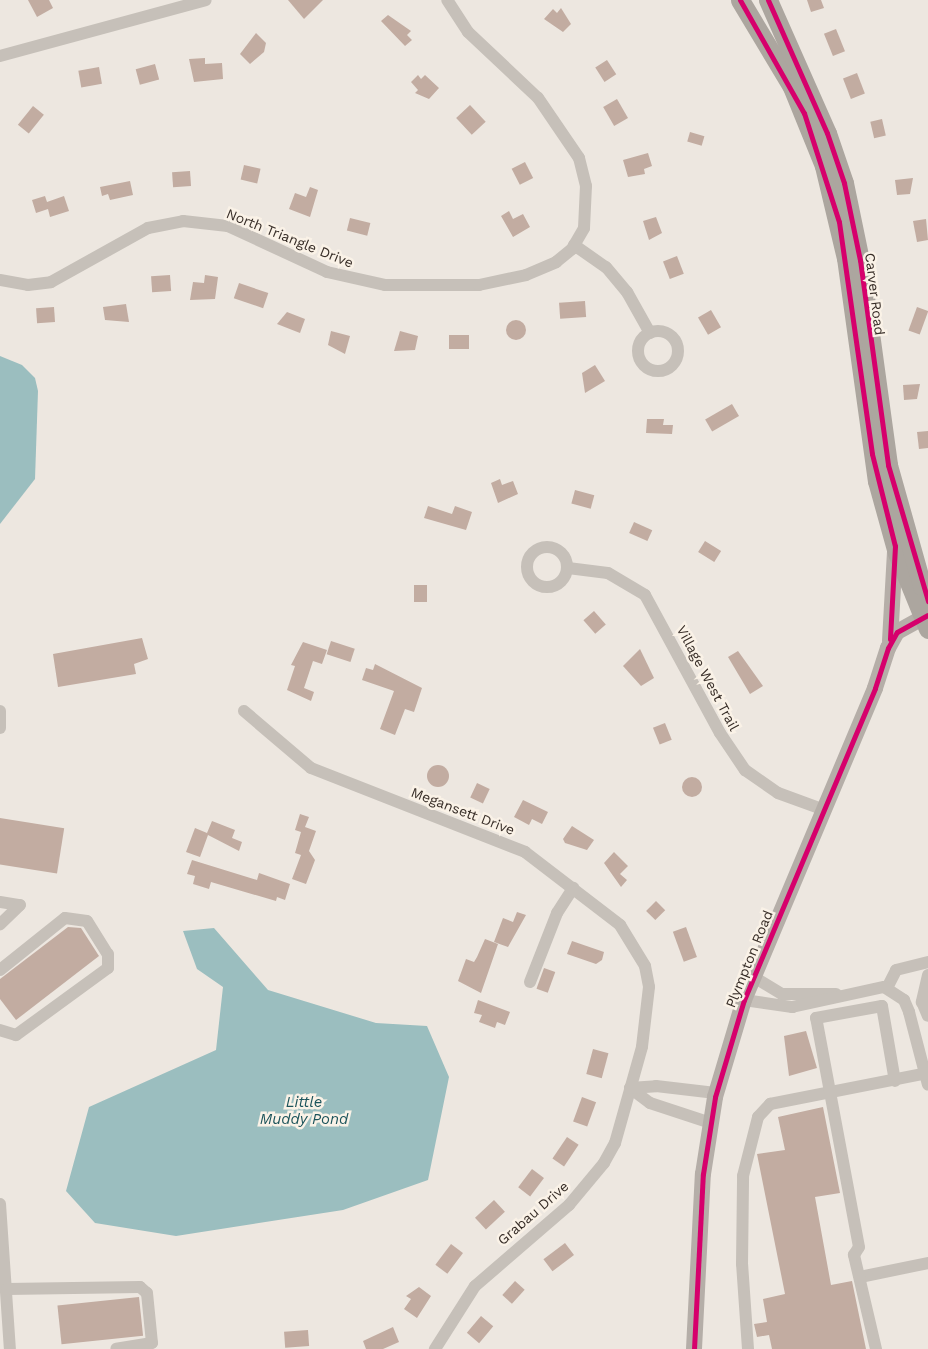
<!DOCTYPE html>
<style>
body{margin:0}
#map{position:relative;width:928px;height:1349px;overflow:hidden;background:#ede7e0;font-family:"Work Sans",sans-serif}
div>[style]{position:absolute}
[style*='--x']{left:calc(var(--x)*1px);top:calc(var(--y)*1px);width:calc(var(--w)*1px);rotate:calc(var(--a)*1deg)}
.water>*{inset:0;background:#9bbebf}
.building>*{inset:0;background:#c2aca1;transform-origin:0 0}
.round{border-radius:50%}
.minor>*{height:12px;margin:-6px;padding:0 6px;transform-origin:6px;border-radius:6px;background:#c6c0b9}
.minor>.ring{margin:-6px;padding:0;box-sizing:content-box;background:none;border:12px solid #c6c0b9;border-radius:50%}
.major>*{height:16px;margin:-8px;padding:0 8px;transform-origin:8px;border-radius:8px;background:#b5aea8}
.highway>*{height:19px;margin:-9.5px;padding:0 9.5px;transform-origin:9.5px;border-radius:9.5px;background:#aca69f}
.cycleway>*{height:5px;margin:-2.5px;padding:0 2.5px;transform-origin:2.5px;border-radius:2.5px;background:#d6006c}
span{translate:-50% -50%;white-space:nowrap;text-align:center;line-height:1.15;-webkit-text-stroke:5px #faf2e7;paint-order:stroke}
.street-label{font-size:14px;color:#372d27}
.water-label{font-size:15px;color:#1b535a;font-style:italic}
</style>
<div id="map">
<div class="water">
<i style="clip-path:polygon(0 356px,22px 365px,35px 378px,38px 391px,35px 479px,0 524px)"></i>
<i style="clip-path:polygon(214px 928px,268px 990px,376px 1023px,427px 1026px,449px 1077px,428px 1180px,343px 1210px,176px 1236px,95px 1223px,66px 1191px,89px 1107px,216px 1050px,223px 987px,197px 969px,183px 931px)"></i>
</div>
<div class="building">
<i style="clip-path:polygon(28px 0,49px 0,53px 8px,37px 17px)"></i>
<i style="clip-path:polygon(288px 0,323px 0,304px 19px)"></i>
<i style="clip-path:polygon(807px 0,821px 0,824px 8px,811px 12px)"></i>
<i style="clip-path:polygon(561px 8px,571px 24px,563px 32px,544px 19px,553px 9px,557px 13px)"></i>
<i style="clip-path:polygon(388px 15px,411px 31px,407px 35px,412px 40px,405px 46px,381px 21px)"></i>
<i style="left:836px;top:29px;width:24px;height:13px;rotate:68deg"></i>
<i style="clip-path:polygon(256px 33px,266px 43px,264px 52px,250px 64px,240px 54px)"></i>
<i style="clip-path:polygon(205px 58px,205px 64px,222px 63px,223px 79px,194px 82px,189px 59px)"></i>
<i style="left:607px;top:60px;width:17px;height:14px;rotate:57deg"></i>
<i style="left:155px;top:64px;width:16px;height:20px;rotate:75deg"></i>
<i style="left:99px;top:67px;width:17px;height:21px;rotate:80deg"></i>
<i style="left:857px;top:73px;width:22px;height:15px;rotate:69deg"></i>
<i style="clip-path:polygon(418px 75px,421px 79px,425px 75px,439px 88px,429px 99px,415px 93px,418px 90px,411px 82px)"></i>
<i style="left:617px;top:99px;width:22px;height:16px;rotate:60deg"></i>
<i style="left:470px;top:105px;width:23px;height:19px;rotate:47deg"></i>
<i style="left:33px;top:106px;width:14px;height:24px;rotate:39deg"></i>
<i style="left:882px;top:119px;width:17px;height:12px;rotate:77deg"></i>
<i style="left:690px;top:132px;width:15px;height:10px;rotate:16deg"></i>
<i style="clip-path:polygon(648px 153px,652px 166px,644px 169px,645px 174px,628px 177px,623px 160px)"></i>
<i style="left:525px;top:162px;width:18px;height:15px;rotate:63deg"></i>
<i style="left:244px;top:165px;width:17px;height:15px;rotate:13deg"></i>
<i style="left:190px;top:171px;width:15px;height:18px;rotate:86deg"></i>
<i style="clip-path:polygon(913px 178px,910px 194px,897px 195px,895px 180px)"></i>
<i style="clip-path:polygon(130px 181px,133px 195px,110px 200px,108px 194px,102px 196px,100px 187px)"></i>
<i style="clip-path:polygon(310px 187px,318px 190px,310px 217px,289px 209px,295px 193px,306px 197px)"></i>
<i style="clip-path:polygon(45px 196px,47px 202px,64px 196px,69px 211px,50px 217px,48px 209px,36px 213px,32px 200px)"></i>
<i style="clip-path:polygon(509px 211px,513px 219px,523px 214px,530px 227px,513px 237px,501px 216px)"></i>
<i style="clip-path:polygon(656px 217px,662px 233px,649px 240px,643px 221px)"></i>
<i style="left:350px;top:218px;width:21px;height:13px;rotate:14deg"></i>
<i style="clip-path:polygon(926px 219px,928px 240px,917px 242px,913px 221px)"></i>
<i style="left:677px;top:256px;width:19px;height:15px;rotate:69deg"></i>
<i style="left:170px;top:275px;width:16px;height:19px;rotate:86deg"></i>
<i style="clip-path:polygon(205px 275px,218px 277px,215px 299px,190px 300px,193px 282px,204px 283px)"></i>
<i style="left:239px;top:283px;width:31px;height:16px;rotate:19deg"></i>
<i style="left:585px;top:301px;width:16px;height:26px;rotate:86deg"></i>
<i style="clip-path:polygon(126px 304px,129px 322px,105px 320px,103px 307px)"></i>
<i style="left:54px;top:307px;width:15px;height:18px;rotate:86deg"></i>
<i style="left:917px;top:307px;width:12px;height:25px;rotate:20deg"></i>
<i style="left:711px;top:310px;width:20px;height:15px;rotate:60deg"></i>
<i style="clip-path:polygon(287px 312px,305px 319px,300px 333px,277px 324px)"></i>
<i class="round" style="left:506px;top:320px;width:20px;height:20px"></i>
<i style="clip-path:polygon(331px 331px,350px 336px,345px 354px,328px 345px)"></i>
<i style="clip-path:polygon(400px 331px,418px 336px,415px 350px,394px 351px)"></i>
<i style="left:449px;top:335px;width:20px;height:14px"></i>
<i style="clip-path:polygon(595px 365px,605px 381px,585px 393px,582px 373px)"></i>
<i style="clip-path:polygon(920px 384px,917px 399px,904px 400px,903px 385px)"></i>
<i style="left:732px;top:404px;width:14px;height:31px;rotate:60deg"></i>
<i style="clip-path:polygon(647px 419px,664px 419px,663px 425px,673px 425px,672px 434px,646px 433px)"></i>
<i style="clip-path:polygon(928px 431px,928px 448px,919px 449px,917px 432px)"></i>
<i style="clip-path:polygon(500px 479px,502px 485px,513px 481px,518px 494px,498px 503px,491px 483px)"></i>
<i style="left:575px;top:490px;width:20px;height:14px;rotate:15deg"></i>
<i style="clip-path:polygon(428px 506px,452px 514px,455px 506px,472px 512px,466px 530px,424px 518px)"></i>
<i style="left:634px;top:522px;width:20px;height:12px;rotate:24deg"></i>
<i style="left:705px;top:541px;width:19px;height:13px;rotate:32deg"></i>
<i style="left:414px;top:585px;width:13px;height:17px"></i>
<i style="left:594px;top:611px;width:18px;height:14px;rotate:49deg"></i>
<i style="clip-path:polygon(142px 638px,148px 659px,134px 664px,136px 674px,58px 687px,53px 654px)"></i>
<i style="left:331px;top:641px;width:25px;height:14px;rotate:18deg"></i>
<i style="clip-path:polygon(303px 642px,327px 650px,322px 664px,313px 661px,304px 688px,314px 692px,311px 701px,287px 690px,295px 666px,291px 665px)"></i>
<i style="clip-path:polygon(640px 649px,654px 678px,641px 686px,623px 666px)"></i>
<i style="clip-path:polygon(738px 651px,763px 686px,750px 694px,728px 657px)"></i>
<i style="clip-path:polygon(375px 664px,422px 688px,414px 712px,405px 709px,395px 735px,380px 729px,394px 691px,362px 680px,366px 668px,373px 670px)"></i>
<i style="left:665px;top:723px;width:18px;height:13px;rotate:68deg"></i>
<i class="round" style="left:427px;top:765px;width:22px;height:22px"></i>
<i class="round" style="left:682px;top:777px;width:20px;height:20px"></i>
<i style="left:477px;top:783px;width:14px;height:16px;rotate:25deg"></i>
<i style="clip-path:polygon(523px 800px,548px 812px,542px 824px,532px 819px,529px 825px,514px 817px)"></i>
<i style="clip-path:polygon(300px 814px,309px 817px,305px 827px,316px 831px,309px 851px,315px 860px,306px 884px,292px 879px,301px 855px,295px 853px,301px 832px,295px 830px)"></i>
<i style="left:0;top:818px;width:65px;height:46px;rotate:9deg"></i>
<i style="clip-path:polygon(212px 821px,235px 830px,232px 838px,242px 842px,239px 851px,208px 835px,200px 857px,186px 852px,195px 828px,207px 833px)"></i>
<i style="clip-path:polygon(572px 826px,594px 840px,587px 850px,565px 843px,563px 839px)"></i>
<i style="clip-path:polygon(614px 852px,628px 866px,620px 874px,627px 880px,621px 887px,604px 863px)"></i>
<i style="clip-path:polygon(192px 860px,257px 880px,259px 873px,290px 884px,285px 900px,277px 897px,276px 901px,211px 882px,209px 889px,193px 884px,195px 876px,187px 874px)"></i>
<i style="left:656px;top:901px;width:13px;height:14px;rotate:45deg"></i>
<i style="clip-path:polygon(517px 912px,526px 915px,508px 947px,494px 942px,503px 918px,513px 922px)"></i>
<i style="clip-path:polygon(68px 927px,81px 928px,99px 956px,16px 1020px,0 999px,0 979px)"></i>
<i style="left:686px;top:927px;width:32px;height:14px;rotate:70deg"></i>
<i style="clip-path:polygon(485px 939px,498px 944px,481px 993px,458px 981px,466px 959px,474px 962px,477px 957px)"></i>
<i style="clip-path:polygon(572px 941px,604px 952px,602px 960px,596px 964px,567px 954px)"></i>
<i style="left:544px;top:968px;width:12px;height:22px;rotate:20deg"></i>
<i style="clip-path:polygon(478px 1000px,510px 1012px,505px 1025px,497px 1022px,495px 1028px,479px 1022px,482px 1015px,474px 1013px)"></i>
<i style="clip-path:polygon(806px 1031px,817px 1068px,789px 1076px,784px 1036px)"></i>
<i style="left:593px;top:1049px;width:16px;height:26px;rotate:15deg"></i>
<i style="left:582px;top:1097px;width:15px;height:26px;rotate:20deg"></i>
<i style="clip-path:polygon(823px 1107px,840px 1193px,815px 1197px,831px 1285px,852px 1281px,866px 1349px,772px 1349px,769px 1335px,757px 1337px,754px 1324px,767px 1322px,763px 1299px,785px 1294px,757px 1154px,785px 1150px,778px 1117px)"></i>
<i style="left:567px;top:1137px;width:14px;height:26px;rotate:34deg"></i>
<i style="left:532px;top:1169px;width:15px;height:23px;rotate:37deg"></i>
<i style="left:494px;top:1200px;width:16px;height:26px;rotate:47deg"></i>
<i style="left:565px;top:1243px;width:15px;height:27px;rotate:53deg"></i>
<i style="left:451px;top:1244px;width:15px;height:26px;rotate:37deg"></i>
<i style="left:515px;top:1281px;width:13px;height:19px;rotate:42deg"></i>
<i style="clip-path:polygon(419px 1287px,431px 1296px,417px 1318px,404px 1309px,411px 1299px,406px 1296px)"></i>
<i style="left:139px;top:1297px;width:39px;height:82px;rotate:84deg"></i>
<i style="left:481px;top:1316px;width:16px;height:22px;rotate:40deg"></i>
<i style="clip-path:polygon(393px 1327px,399px 1342px,383px 1349px,366px 1349px,363px 1341px)"></i>
<i style="left:308px;top:1330px;width:16px;height:24px;rotate:86deg"></i>
</div>
<div class="minor">
<i style="--x:0;--y:56;--w:213;--a:-15.2"></i>
<i style="--x:574;--y:245;--w:39;--a:35"></i>
<i style="--x:606;--y:267;--w:33;--a:50"></i>
<i style="--x:627;--y:292;--w:47;--a:60.7"></i>
<i style="--x:0;--y:280;--w:28;--a:10"></i>
<i style="--x:28;--y:285;--w:23;--a:-7"></i>
<i style="--x:51;--y:282;--w:111;--a:-29.1"></i>
<i style="--x:148;--y:228;--w:36;--a:-11"></i>
<i style="--x:183;--y:221;--w:45;--a:6.3"></i>
<i style="--x:228;--y:226;--w:109;--a:24.9"></i>
<i style="--x:327;--y:272;--w:59;--a:12.6"></i>
<i style="--x:385;--y:285;--w:94;--a:0"></i>
<i style="--x:479;--y:285;--w:48;--a:-12"></i>
<i style="--x:526;--y:275;--w:33;--a:-23"></i>
<i style="--x:556;--y:262;--w:21;--a:-39"></i>
<i style="--x:572;--y:249;--w:24;--a:-60"></i>
<i style="--x:584;--y:228;--w:42;--a:-87.3"></i>
<i style="--x:586;--y:186;--w:29;--a:-104"></i>
<i style="--x:579;--y:158;--w:73;--a:-124.3"></i>
<i style="--x:538;--y:98;--w:96;--a:-136.7"></i>
<i style="--x:468;--y:32;--w:38;--a:-123"></i>
<i class="ring" style="left:638px;top:331px;width:28px;height:28px"></i>
<i class="ring" style="left:527px;top:547px;width:28px;height:28px"></i>
<i style="--x:568;--y:568;--w:40;--a:7.1"></i>
<i style="--x:608;--y:573;--w:43;--a:30.7"></i>
<i style="--x:645;--y:595;--w:157;--a:61.5"></i>
<i style="--x:720;--y:733;--w:45;--a:56"></i>
<i style="--x:745;--y:770;--w:40;--a:34.9"></i>
<i style="--x:778;--y:793;--w:47;--a:20"></i>
<i style="--x:0;--y:711;--w:17;--a:90"></i>
<i style="--x:244;--y:711;--w:88;--a:40.4"></i>
<i style="--x:311;--y:768;--w:230;--a:21.4"></i>
<i style="--x:525;--y:852;--w:120;--a:37.5"></i>
<i style="--x:620;--y:925;--w:48;--a:58.6"></i>
<i style="--x:645;--y:966;--w:21;--a:79"></i>
<i style="--x:649;--y:987;--w:60;--a:96.7"></i>
<i style="--x:642;--y:1047;--w:100;--a:105.7"></i>
<i style="--x:615;--y:1143;--w:23;--a:119"></i>
<i style="--x:604;--y:1163;--w:55;--a:129.8"></i>
<i style="--x:569;--y:1205;--w:124;--a:139.2"></i>
<i style="--x:475;--y:1286;--w:75;--a:122.4"></i>
<i style="--x:0;--y:902;--w:20;--a:9"></i>
<i style="--x:20;--y:905;--w:28;--a:136"></i>
<i style="--x:0;--y:970;--w:83;--a:-38.7"></i>
<i style="--x:65;--y:918;--w:22;--a:8"></i>
<i style="--x:87;--y:921;--w:39;--a:58"></i>
<i style="--x:108;--y:954;--w:14;--a:90"></i>
<i style="--x:108;--y:968;--w:114;--a:143.9"></i>
<i style="--x:16;--y:1035;--w:17;--a:-163"></i>
<i style="--x:928;--y:975;--w:28;--a:103"></i>
<i style="--x:922;--y:1002;--w:15;--a:67"></i>
<i style="--x:752;--y:976;--w:35;--a:31"></i>
<i style="--x:782;--y:994;--w:54;--a:0"></i>
<i style="--x:530;--y:982;--w:74;--a:-68.6"></i>
<i style="--x:557;--y:913;--w:30;--a:-57"></i>
<i style="--x:887;--y:988;--w:20;--a:-63"></i>
<i style="--x:896;--y:970;--w:33;--a:-14"></i>
<i style="--x:744;--y:1000;--w:49;--a:8.3"></i>
<i style="--x:792;--y:1007;--w:94;--a:-12.3"></i>
<i style="--x:884;--y:987;--w:24;--a:33"></i>
<i style="--x:904;--y:1000;--w:13;--a:67"></i>
<i style="--x:909;--y:1012;--w:75;--a:75.4"></i>
<i style="--x:630;--y:1088;--w:25;--a:37"></i>
<i style="--x:650;--y:1103;--w:64;--a:18.2"></i>
<i style="--x:630;--y:1088;--w:26;--a:-4"></i>
<i style="--x:656;--y:1086;--w:60;--a:6.7"></i>
<i style="--x:0;--y:1204;--w:145;--a:86.1"></i>
<i style="--x:860;--y:1277;--w:69;--a:-11.6"></i>
<i style="--x:7;--y:1289;--w:133;--a:-0.9"></i>
<i style="--x:140;--y:1287;--w:9;--a:41"></i>
<i style="--x:147;--y:1293;--w:50;--a:84.3"></i>
<i style="--x:152;--y:1343;--w:36;--a:171"></i>
<i style="--x:748;--y:1349;--w:85;--a:-94"></i>
<i style="--x:742;--y:1264;--w:88;--a:-89.3"></i>
<i style="--x:743;--y:1176;--w:61;--a:-75.7"></i>
<i style="--x:758;--y:1117;--w:18;--a:-47"></i>
<i style="--x:770;--y:1104;--w:161;--a:-11.1"></i>
<i style="--x:876;--y:1349;--w:97;--a:-103.2"></i>
<i style="--x:854;--y:1255;--w:9;--a:-58"></i>
<i style="--x:859;--y:1247;--w:233;--a:-100.6"></i>
<i style="--x:816;--y:1018;--w:67;--a:-10.3"></i>
<i style="--x:882;--y:1006;--w:76;--a:80.2"></i>
</div>
<div class="major">
<i style="--x:890;--y:641;--w:90;--a:-86.8"></i>
<i style="--x:694;--y:1349;--w:175;--a:-87.1"></i>
<i style="--x:703;--y:1174;--w:78;--a:-81.1"></i>
<i style="--x:715;--y:1097;--w:101;--a:-73.4"></i>
<i style="--x:744;--y:1000;--w:338;--a:-67.2"></i>
<i style="--x:875;--y:688;--w:42;--a:-72"></i>
<i style="--x:888;--y:648;--w:18;--a:-61"></i>
<i style="--x:897;--y:632;--w:35;--a:-29"></i>
</div>
<div class="highway">
<i style="--x:740;--y:0;--w:101;--a:59.1"></i>
<i style="--x:792;--y:87;--w:85;--a:67.9"></i>
<i style="--x:824;--y:166;--w:95;--a:76.6"></i>
<i style="--x:846;--y:258;--w:225;--a:82.1"></i>
<i style="--x:877;--y:481;--w:75;--a:74.5"></i>
<i style="--x:897;--y:553;--w:82;--a:67.8"></i>
<i style="--x:768;--y:0;--w:145;--a:66.1"></i>
<i style="--x:827;--y:133;--w:53;--a:71.2"></i>
<i style="--x:844;--y:183;--w:79;--a:78.3"></i>
<i style="--x:860;--y:260;--w:207;--a:82.2"></i>
<i style="--x:888;--y:465;--w:126;--a:74.3"></i>
</div>
<div class="cycleway">
<i style="--x:740;--y:0;--w:130;--a:60.5"></i>
<i style="--x:804;--y:113;--w:114;--a:72.2"></i>
<i style="--x:839;--y:222;--w:234;--a:81.9"></i>
<i style="--x:872;--y:454;--w:95;--a:76"></i>
<i style="--x:895;--y:546;--w:93;--a:93.1"></i>
<i style="--x:768;--y:0;--w:145;--a:66.1"></i>
<i style="--x:827;--y:133;--w:53;--a:71.2"></i>
<i style="--x:844;--y:183;--w:79;--a:78.3"></i>
<i style="--x:860;--y:260;--w:207;--a:82.2"></i>
<i style="--x:888;--y:465;--w:142;--a:73.6"></i>
<i style="--x:694;--y:1349;--w:175;--a:-87.1"></i>
<i style="--x:703;--y:1174;--w:78;--a:-81.1"></i>
<i style="--x:715;--y:1097;--w:101;--a:-73.4"></i>
<i style="--x:744;--y:1000;--w:338;--a:-67.2"></i>
<i style="--x:875;--y:688;--w:42;--a:-72"></i>
<i style="--x:888;--y:648;--w:18;--a:-61"></i>
<i style="--x:897;--y:632;--w:35;--a:-29"></i>
</div>
<div class="street-label">
<span style="left:290px;top:238px;rotate:22deg">North Triangle Drive</span>
<span style="left:875px;top:294px;rotate:83deg">Carver Road</span>
<span style="left:708px;top:678px;rotate:62deg">Village West Trail</span>
<span style="left:463px;top:811px;rotate:21deg">Megansett Drive</span>
<span style="left:749px;top:959px;rotate:-68deg">Plympton Road</span>
<span style="left:533px;top:1213px;rotate:-41deg">Grabau Drive</span>
</div>
<div class="water-label">
<span style="left:304px;top:1111px">Little<br>Muddy Pond</span>
</div>
</div>
